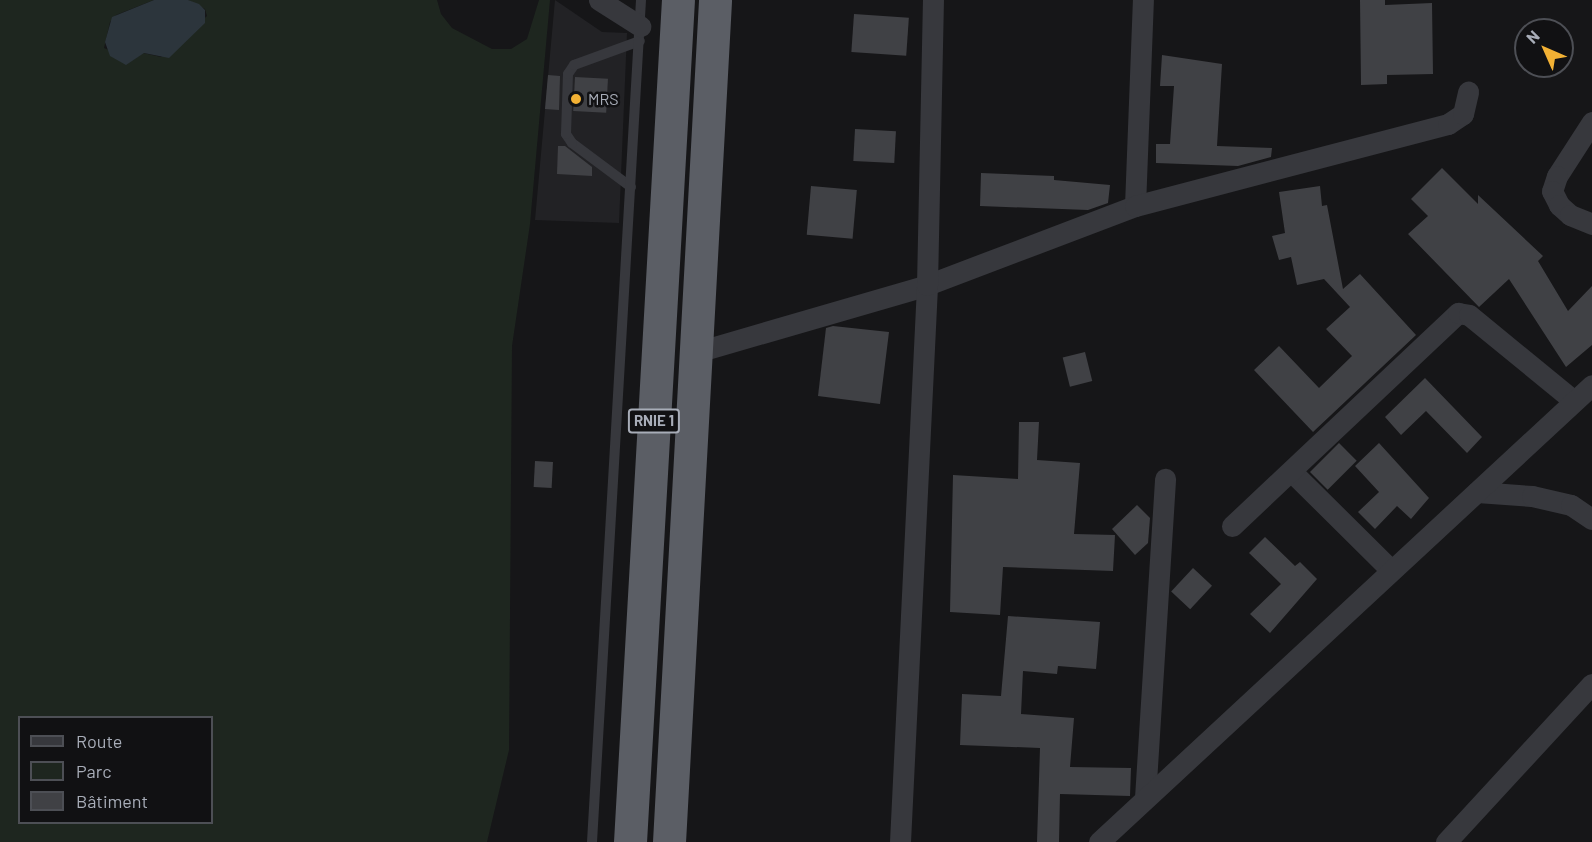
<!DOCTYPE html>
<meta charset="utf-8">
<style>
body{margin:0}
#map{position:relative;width:1592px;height:842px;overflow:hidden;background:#161618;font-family:Barlow,sans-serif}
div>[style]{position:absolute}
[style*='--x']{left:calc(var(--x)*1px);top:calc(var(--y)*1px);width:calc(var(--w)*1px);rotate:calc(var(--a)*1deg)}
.built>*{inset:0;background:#222225}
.green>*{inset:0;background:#1e261f}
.water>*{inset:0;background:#2c353c}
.building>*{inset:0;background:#404145;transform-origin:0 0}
.service>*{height:10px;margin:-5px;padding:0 5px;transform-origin:5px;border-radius:5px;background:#37383d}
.minor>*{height:21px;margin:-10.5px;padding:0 10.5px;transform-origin:10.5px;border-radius:10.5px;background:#37383d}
.trunk>*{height:33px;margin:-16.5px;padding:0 16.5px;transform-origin:16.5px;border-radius:16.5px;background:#5b5e65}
.dots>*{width:16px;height:16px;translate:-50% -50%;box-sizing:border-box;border:3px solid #111113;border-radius:50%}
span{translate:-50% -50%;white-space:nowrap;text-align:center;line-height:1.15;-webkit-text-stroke:5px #111113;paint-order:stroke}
.shield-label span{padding:2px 4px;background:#111113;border:2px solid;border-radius:4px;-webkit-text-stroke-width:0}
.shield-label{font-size:15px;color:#a8adb8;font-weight:700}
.poi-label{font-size:16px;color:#a8adb8}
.left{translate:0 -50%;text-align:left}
.legend{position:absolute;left:18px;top:716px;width:195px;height:108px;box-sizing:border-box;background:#111113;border:2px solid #4d4f55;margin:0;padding:8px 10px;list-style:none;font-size:18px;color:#a8adb8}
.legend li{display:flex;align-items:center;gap:12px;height:30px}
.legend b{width:30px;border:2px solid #4d4f55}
.north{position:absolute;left:1514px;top:18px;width:60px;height:60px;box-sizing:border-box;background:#111113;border:2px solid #4d4f55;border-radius:50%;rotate:315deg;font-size:16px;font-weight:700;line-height:24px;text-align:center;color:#a8adb8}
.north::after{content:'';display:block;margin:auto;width:21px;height:27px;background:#f2b134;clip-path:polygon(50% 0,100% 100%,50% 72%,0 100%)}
</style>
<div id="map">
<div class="built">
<i style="clip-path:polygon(555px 0,602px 32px,627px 33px,619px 223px,535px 220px)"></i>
</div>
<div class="green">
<i style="clip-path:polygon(evenodd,0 0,154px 0,116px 15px,110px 22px,104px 48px,133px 60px,143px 53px,161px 57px,207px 16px,205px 9px,188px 0,437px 0,441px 14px,452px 28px,492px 49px,511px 49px,527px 39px,539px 0,550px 0,530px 224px,512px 346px,509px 750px,487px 842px,0 842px,0 0,20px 718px,212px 718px,212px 822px,20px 822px,20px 718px)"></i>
</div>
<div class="water">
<i style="clip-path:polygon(154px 0,188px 0,199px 4px,205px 10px,205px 23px,169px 58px,144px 53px,126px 65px,110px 56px,105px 42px,112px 17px)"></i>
</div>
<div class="building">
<i style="clip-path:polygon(1360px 0,1385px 0,1385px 5px,1432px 3px,1433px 74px,1387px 75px,1387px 84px,1361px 85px)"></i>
<i style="left:854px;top:14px;width:55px;height:38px;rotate:4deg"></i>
<i style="clip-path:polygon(1162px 55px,1222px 64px,1217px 146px,1272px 148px,1271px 157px,1238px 166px,1156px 163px,1156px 144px,1170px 144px,1174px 86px,1160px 86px)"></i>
<i style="clip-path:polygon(548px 75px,560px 76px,559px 110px,545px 109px)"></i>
<i style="left:575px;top:77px;width:33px;height:34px;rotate:3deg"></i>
<i style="left:855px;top:129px;width:41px;height:32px;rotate:3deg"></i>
<i style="clip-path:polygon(558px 146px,565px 146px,592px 167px,592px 176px,557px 174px)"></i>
<i style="clip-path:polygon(1442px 168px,1478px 204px,1478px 195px,1543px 256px,1538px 261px,1568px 311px,1592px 286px,1592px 345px,1566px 367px,1509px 279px,1479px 307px,1408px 234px,1428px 216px,1411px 199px)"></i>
<i style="clip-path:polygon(981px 173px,1054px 176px,1054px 180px,1110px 185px,1108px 203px,1088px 210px,980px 206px)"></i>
<i style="left:811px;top:186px;width:46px;height:49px;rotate:5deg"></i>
<i style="clip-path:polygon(1320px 186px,1322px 206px,1327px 205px,1343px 289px,1360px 274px,1416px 335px,1313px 432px,1254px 370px,1279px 346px,1319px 388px,1352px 356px,1326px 329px,1350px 307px,1324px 279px,1297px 285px,1291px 257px,1279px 260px,1272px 236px,1285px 233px,1279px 192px)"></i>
<i style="clip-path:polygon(833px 326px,889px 332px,880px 404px,818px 396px,826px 328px)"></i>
<i style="left:1085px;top:352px;width:30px;height:23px;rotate:76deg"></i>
<i style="clip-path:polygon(1425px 378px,1482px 437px,1467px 453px,1426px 411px,1401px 435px,1385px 417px)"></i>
<i style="clip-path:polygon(1019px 422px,1039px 422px,1037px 460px,1080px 463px,1074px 534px,1115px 535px,1113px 571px,1003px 567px,1000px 615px,950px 612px,953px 475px,1018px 479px)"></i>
<i style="left:1339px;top:443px;width:25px;height:41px;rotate:45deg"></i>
<i style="clip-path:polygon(1379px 443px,1429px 498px,1411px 519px,1397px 506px,1375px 529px,1358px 512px,1379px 492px,1355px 466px)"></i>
<i style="left:535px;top:461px;width:18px;height:26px;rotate:3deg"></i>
<i style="clip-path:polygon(1137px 505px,1150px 518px,1148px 543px,1135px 555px,1112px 529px)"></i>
<i style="clip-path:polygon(1265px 537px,1295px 566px,1300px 562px,1317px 579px,1270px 633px,1250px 614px,1281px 584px,1249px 553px)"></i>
<i style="left:1193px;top:568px;width:26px;height:32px;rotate:43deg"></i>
<i style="clip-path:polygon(1008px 616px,1100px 622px,1096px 669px,1058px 666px,1057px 674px,1023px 671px,1021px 714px,1074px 718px,1070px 767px,1131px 768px,1130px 796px,1060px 794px,1059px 842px,1037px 842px,1040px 748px,960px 745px,962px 694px,1001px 696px)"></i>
</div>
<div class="service">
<i style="--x:631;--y:187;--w:74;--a:-143.3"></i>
<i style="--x:572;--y:143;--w:11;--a:-124"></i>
<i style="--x:566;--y:134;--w:60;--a:-88.1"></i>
<i style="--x:568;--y:74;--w:11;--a:-56"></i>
<i style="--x:574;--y:65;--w:70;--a:-20"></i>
<i style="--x:592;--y:842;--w:843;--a:-86.67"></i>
</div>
<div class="minor">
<i style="--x:599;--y:0;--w:49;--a:32.4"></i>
<i style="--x:1592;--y:122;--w:64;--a:122.9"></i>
<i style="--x:1557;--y:176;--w:16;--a:108"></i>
<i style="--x:1552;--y:191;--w:16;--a:63"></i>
<i style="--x:1559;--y:205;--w:15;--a:42"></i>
<i style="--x:1570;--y:215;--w:24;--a:22"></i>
<i style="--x:1135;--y:206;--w:206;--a:-87.8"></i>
<i style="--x:697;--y:352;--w:240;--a:-16.2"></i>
<i style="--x:927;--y:285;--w:222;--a:-20.8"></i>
<i style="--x:1135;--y:206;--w:324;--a:-14.7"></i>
<i style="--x:1448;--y:124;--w:18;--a:-34"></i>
<i style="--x:1463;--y:114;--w:23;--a:-77"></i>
<i style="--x:1293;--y:473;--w:136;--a:44.7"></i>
<i style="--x:1477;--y:492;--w:55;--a:4.2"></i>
<i style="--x:1532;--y:496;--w:40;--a:13"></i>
<i style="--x:1571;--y:505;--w:25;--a:34"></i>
<i style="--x:1232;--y:526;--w:311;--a:-43.3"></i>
<i style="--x:1458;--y:313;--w:11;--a:10"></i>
<i style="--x:1469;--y:315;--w:134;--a:39.3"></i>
<i style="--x:1145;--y:798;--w:320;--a:-86.4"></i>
<i style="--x:900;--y:842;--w:558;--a:-87.22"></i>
<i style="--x:927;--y:285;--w:285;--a:-88.8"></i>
<i style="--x:1099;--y:842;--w:672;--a:-42.83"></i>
<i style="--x:1446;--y:842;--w:215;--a:-47.3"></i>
</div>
<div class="trunk">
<i style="--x:630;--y:842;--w:843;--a:-86.74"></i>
<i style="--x:669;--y:842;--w:843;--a:-86.87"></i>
</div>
<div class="dots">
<i style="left:576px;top:99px;background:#f2b134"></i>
</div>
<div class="shield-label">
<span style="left:654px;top:421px">RNIE 1</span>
</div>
<div class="poi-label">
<span class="left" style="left:588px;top:99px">MRS</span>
</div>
<ul class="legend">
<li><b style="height:8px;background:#37383d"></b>Route</li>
<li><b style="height:16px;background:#1e261f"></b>Parc</li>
<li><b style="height:16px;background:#404145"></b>Bâtiment</li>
</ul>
<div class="north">N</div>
</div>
